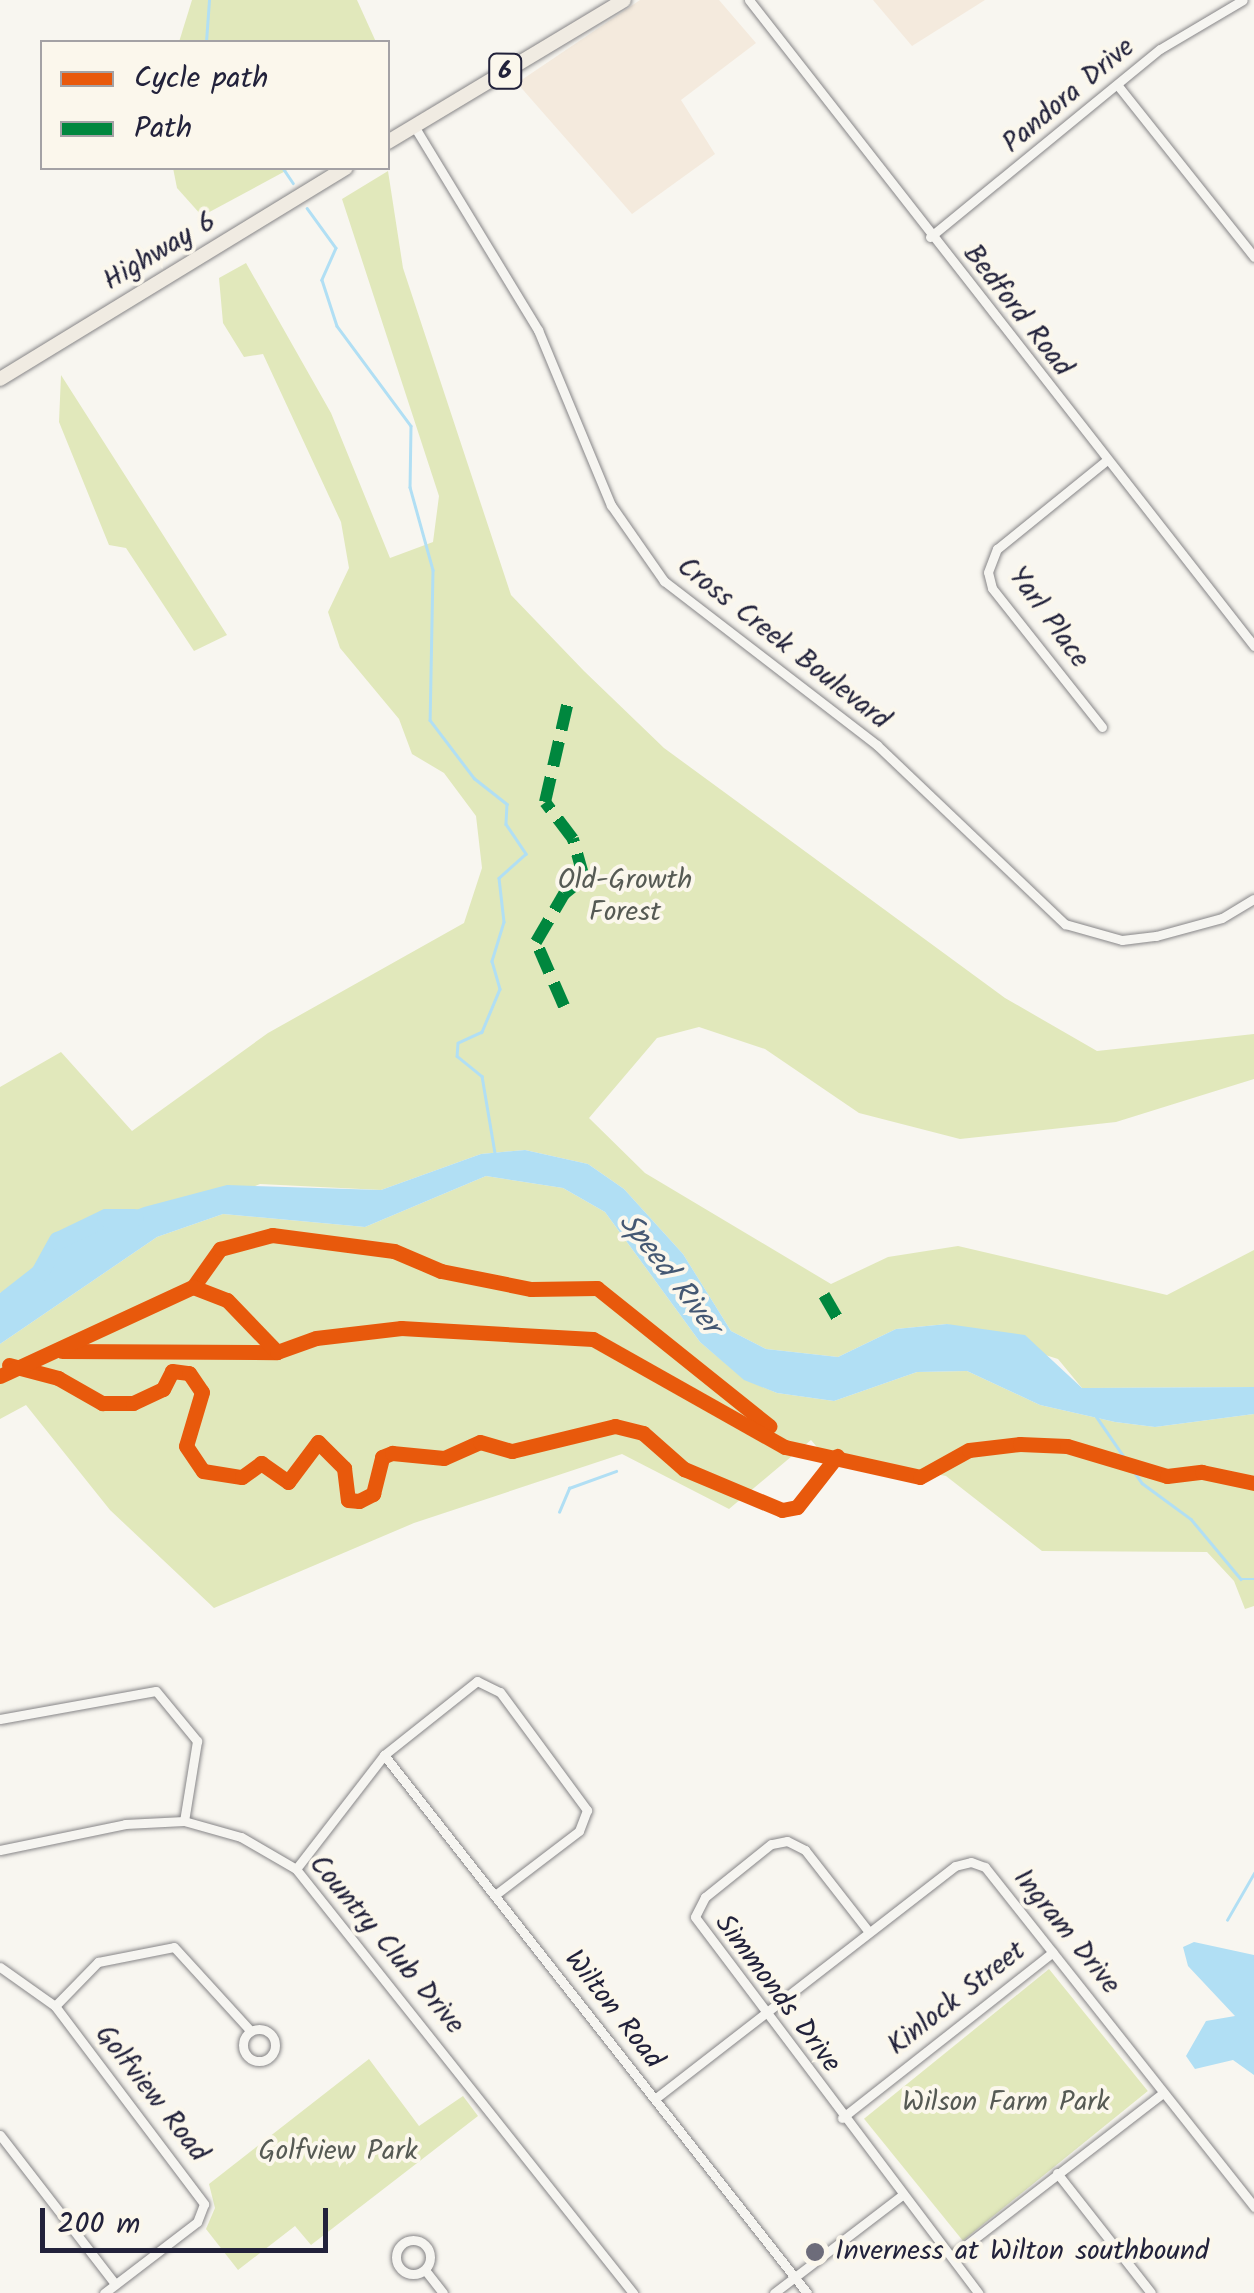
<!DOCTYPE html>
<style>
body{margin:0}
#map{position:relative;width:1254px;height:2293px;overflow:hidden;background:#f8f6f0;font-family:Kalam,sans-serif}
div>[style]{position:absolute}
[style*='--x']{left:calc(var(--x)*1px);top:calc(var(--y)*1px);width:calc(var(--w)*1px);rotate:calc(var(--a)*1deg)}
.built>*{inset:0;background:#f4eadd}
.green>*{inset:0;background:#e1e8bb;transform-origin:0 0}
.water>*{inset:0;background:#b1dff4}
.stream>*{height:2.5px;margin:-1.25px;padding:0 1.25px;transform-origin:1.25px;border-radius:1.25px;background:#b1dff4}
.river>*{height:18px;margin:-9px;padding:0 9px;transform-origin:9px;border-radius:9px;background:#b1dff4}
.roads{filter:drop-shadow(0 0 2px #878688) drop-shadow(0 0 2px #878688)}
.street>*{height:9px;margin:-4.5px;padding:0 4.5px;transform-origin:4.5px;border-radius:4.5px;background:#f6f5f1}
.street>.ring{margin:-4.5px;padding:0;box-sizing:content-box;background:none;border:9px solid #f6f5f1;border-radius:50%}
.primary>*{height:14px;margin:-7px;padding:0 7px;transform-origin:7px;border-radius:7px;background:#f0ebe2}
.quiet>*{height:12px;margin-top:-6px;transform-origin:0;background:repeating-linear-gradient(90deg,#00873e 0 25px,transparent 0 37px)}
.cycleway>*{height:15px;margin:-7.5px;padding:0 7.5px;transform-origin:7.5px;border-radius:7.5px;background:#e8590c}
.dots>*{width:28px;height:28px;translate:-50% -50%;box-sizing:border-box;border:5px solid #fbf7ec;border-radius:50%}
span{translate:-50% -50%;white-space:nowrap;text-align:center;line-height:1.15;-webkit-text-stroke:8px #fbf7ec;paint-order:stroke}
.shield-label span{padding:2px 8px;background:#fbf7ec;border:2px solid;border-radius:8px;-webkit-text-stroke-width:0}
.shield-label{font-size:25px;color:#22223b;font-weight:700}
.street-label{font-size:28px;color:#22223b}
.park-label{font-size:28px;color:#565a54}
.poi-label{font-size:28px;color:#22223b}
.left{translate:0 -50%;text-align:left}
.water-label{font-size:30px;color:#445873;font-style:italic}
.legend{position:absolute;left:40px;top:40px;width:350px;height:130px;box-sizing:border-box;background:#fbf7ec;border:2px solid #a4a2a5;margin:0;padding:12px 18px;list-style:none;font-size:30px;color:#22223b}
.legend li{display:flex;align-items:center;gap:20px;height:50px}
.legend b{width:50px;border:2px solid #a4a2a5}
.scale{position:absolute;left:40px;top:2208px;width:288px;height:45px;box-sizing:border-box;border:5px solid #22223b;border-top:0;padding-left:12px;font-size:30px;line-height:35px;white-space:nowrap;color:#22223b;-webkit-text-stroke:8px #fbf7ec;paint-order:stroke}
</style>
<div id="map">
<div class="built">
<i style="clip-path:polygon(640px 0,719px 0,756px 43px,681px 100px,715px 154px,632px 214px,517px 83px)"></i>
<i style="clip-path:polygon(873px 0,985px 0,912px 46px)"></i>
</div>
<div class="green">
<i style="clip-path:polygon(192px 0,357px 0,376px 42px,179px 42px)"></i>
<i style="clip-path:polygon(173px 168px,291px 168px,202px 216px,177px 188px)"></i>
<i style="clip-path:polygon(388px 171px,403px 268px,511px 595px,584px 671px,664px 748px,1005px 998px,1097px 1051px,1254px 1034px,1254px 1079px,1116px 1122px,960px 1139px,859px 1113px,765px 1049px,699px 1027px,657px 1038px,589px 1118px,645px 1173px,831px 1284px,888px 1257px,958px 1246px,1167px 1295px,1254px 1250px,1254px 1387px,1082px 1388px,1058px 1359px,947px 1324px,896px 1329px,838px 1357px,766px 1349px,731px 1331px,683px 1254px,624px 1189px,588px 1164px,525px 1150px,481px 1154px,381px 1190px,260px 1184px,0 1293px,0 1087px,61px 1052px,132px 1131px,268px 1033px,464px 923px,482px 868px,476px 816px,444px 773px,412px 754px,399px 719px,340px 648px,328px 612px,349px 568px,341px 522px,263px 354px,244px 357px,223px 323px,219px 278px,246px 263px,331px 413px,390px 558px,433px 542px,439px 496px,342px 199px)"></i>
<i style="clip-path:polygon(61px 375px,227px 635px,194px 651px,126px 548px,109px 545px,59px 422px)"></i>
<i style="clip-path:polygon(486px 1176px,563px 1188px,605px 1212px,700px 1342px,744px 1379px,777px 1393px,834px 1401px,917px 1372px,967px 1371px,1040px 1405px,1115px 1422px,1155px 1427px,1254px 1414px,1254px 1606px,1245px 1609px,1234px 1581px,1207px 1552px,1042px 1551px,946px 1476px,822px 1453px,811px 1440px,729px 1509px,622px 1454px,414px 1523px,214px 1608px,110px 1510px,26px 1405px,0 1419px,0 1344px,157px 1237px,223px 1214px,365px 1227px)"></i>
<i style="left:1049px;top:1969px;width:157px;height:238px;rotate:51deg"></i>
<i style="clip-path:polygon(369px 2059px,419px 2126px,463px 2096px,478px 2116px,311px 2245px,295px 2226px,238px 2270px,206px 2229px,215px 2208px,209px 2184px)"></i>
</div>
<div class="water">
<i style="clip-path:polygon(525px 1150px,588px 1164px,624px 1189px,683px 1254px,731px 1331px,766px 1349px,838px 1357px,896px 1329px,947px 1324px,1025px 1335px,1082px 1388px,1254px 1387px,1254px 1414px,1155px 1427px,1115px 1422px,1040px 1405px,967px 1371px,917px 1372px,834px 1401px,777px 1393px,744px 1380px,700px 1342px,605px 1212px,563px 1188px,486px 1176px,365px 1227px,223px 1214px,157px 1237px,0 1344px,0 1293px,78px 1232px,144px 1207px,227px 1185px,381px 1190px,481px 1154px)"></i>
<i style="clip-path:polygon(1194px 1942px,1254px 1955px,1254px 2075px,1233px 2060px,1195px 2069px,1186px 2056px,1206px 2021px,1235px 2016px,1188px 1966px,1183px 1947px)"></i>
</div>
<div class="stream">
<i style="--x:206;--y:42;--w:42;--a:-85.9"></i>
<i style="--x:283;--y:168;--w:18;--a:56"></i>
<i style="--x:307;--y:208;--w:49;--a:54.1"></i>
<i style="--x:336;--y:248;--w:35;--a:114"></i>
<i style="--x:322;--y:280;--w:48;--a:71.9"></i>
<i style="--x:337;--y:326;--w:124;--a:53.5"></i>
<i style="--x:411;--y:426;--w:61;--a:90.9"></i>
<i style="--x:410;--y:487;--w:86;--a:74.5"></i>
<i style="--x:433;--y:570;--w:150;--a:91.1"></i>
<i style="--x:430;--y:720;--w:73;--a:52.8"></i>
<i style="--x:474;--y:778;--w:42;--a:38.2"></i>
<i style="--x:507;--y:804;--w:20;--a:93"></i>
<i style="--x:506;--y:824;--w:36;--a:56"></i>
<i style="--x:526;--y:854;--w:36;--a:138"></i>
<i style="--x:499;--y:878;--w:44;--a:83.5"></i>
<i style="--x:504;--y:922;--w:41;--a:107.1"></i>
<i style="--x:492;--y:961;--w:29;--a:74"></i>
<i style="--x:500;--y:989;--w:47;--a:112.7"></i>
<i style="--x:482;--y:1032;--w:26;--a:155"></i>
<i style="--x:458;--y:1043;--w:13;--a:94"></i>
<i style="--x:457;--y:1056;--w:32;--a:39"></i>
<i style="--x:482;--y:1076;--w:78;--a:80.4"></i>
<i style="--x:1096;--y:1416;--w:81;--a:55.5"></i>
<i style="--x:1142;--y:1483;--w:61;--a:36.3"></i>
<i style="--x:1191;--y:1519;--w:78;--a:50.2"></i>
<i style="--x:1241;--y:1579;--w:13;--a:0"></i>
<i style="--x:559;--y:1512;--w:26;--a:-67"></i>
<i style="--x:569;--y:1488;--w:50;--a:-19.9"></i>
<i style="--x:1227;--y:1920;--w:54;--a:-60.1"></i>
</div>
<div class="river">
<i style="--x:40;--y:1273;--w:37;--a:-61"></i>
<i style="--x:58;--y:1241;--w:53;--a:-25.6"></i>
<i style="--x:106;--y:1218;--w:29;--a:0"></i>
</div>
<div class="roads">
<div class="street">
<i style="--x:749;--y:0;--w:820;--a:51.98"></i>
<i style="--x:1119;--y:87;--w:217;--a:51.5"></i>
<i style="--x:414;--y:126;--w:239;--a:58.7"></i>
<i style="--x:538;--y:330;--w:190;--a:67.4"></i>
<i style="--x:611;--y:505;--w:93;--a:55.1"></i>
<i style="--x:664;--y:581;--w:269;--a:37.6"></i>
<i style="--x:877;--y:745;--w:260;--a:43.6"></i>
<i style="--x:1065;--y:924;--w:59;--a:15.7"></i>
<i style="--x:1122;--y:940;--w:34;--a:-7"></i>
<i style="--x:1156;--y:936;--w:68;--a:-15.3"></i>
<i style="--x:1222;--y:918;--w:37;--a:-31"></i>
<i style="--x:930;--y:237;--w:297;--a:-39.3"></i>
<i style="--x:1160;--y:49;--w:96;--a:-30.6"></i>
<i style="--x:1102;--y:727;--w:177;--a:-128.4"></i>
<i style="--x:992;--y:588;--w:16;--a:-104"></i>
<i style="--x:988;--y:572;--w:25;--a:-69"></i>
<i style="--x:997;--y:549;--w:141;--a:-39"></i>
<i style="--x:0;--y:1719;--w:158;--a:-10.2"></i>
<i style="--x:156;--y:1691;--w:65;--a:50.6"></i>
<i style="--x:197;--y:1741;--w:81;--a:99.2"></i>
<i style="--x:384;--y:1755;--w:684;--a:51.82"></i>
<i style="--x:0;--y:1850;--w:128;--a:-11.7"></i>
<i style="--x:125;--y:1824;--w:59;--a:-2.9"></i>
<i style="--x:184;--y:1821;--w:59;--a:15.7"></i>
<i style="--x:241;--y:1837;--w:64;--a:30.2"></i>
<i style="--x:296;--y:1869;--w:542;--a:51.52"></i>
<i style="--x:296;--y:1869;--w:144;--a:-52.3"></i>
<i style="--x:384;--y:1755;--w:119;--a:-38.5"></i>
<i style="--x:477;--y:1681;--w:25;--a:26"></i>
<i style="--x:500;--y:1692;--w:147;--a:53.6"></i>
<i style="--x:587;--y:1810;--w:22;--a:111"></i>
<i style="--x:579;--y:1831;--w:106;--a:142.7"></i>
<i style="--x:869;--y:1932;--w:104;--a:-128"></i>
<i style="--x:805;--y:1850;--w:20;--a:-153"></i>
<i style="--x:787;--y:1841;--w:16;--a:169"></i>
<i style="--x:771;--y:1844;--w:85;--a:141.2"></i>
<i style="--x:705;--y:1897;--w:22;--a:117"></i>
<i style="--x:695;--y:1917;--w:471;--a:53"></i>
<i style="--x:0;--y:1967;--w:67;--a:35.3"></i>
<i style="--x:55;--y:2006;--w:248;--a:53"></i>
<i style="--x:204;--y:2204;--w:19;--a:111"></i>
<i style="--x:197;--y:2222;--w:117;--a:142.6"></i>
<i style="--x:55;--y:2006;--w:62;--a:-45.7"></i>
<i style="--x:98;--y:1962;--w:77;--a:-11.2"></i>
<i style="--x:174;--y:1947;--w:111;--a:47.6"></i>
<i class="ring" style="left:243px;top:2029px;width:23px;height:23px"></i>
<i style="--x:656;--y:2098;--w:378;--a:-37.8"></i>
<i style="--x:955;--y:1866;--w:16;--a:-14"></i>
<i style="--x:971;--y:1862;--w:15;--a:20"></i>
<i style="--x:985;--y:1867;--w:434;--a:51.6"></i>
<i style="--x:842;--y:2118;--w:268;--a:-38.2"></i>
<i style="--x:0;--y:2135;--w:188;--a:52.3"></i>
<i style="--x:1057;--y:2173;--w:152;--a:51.9"></i>
<i class="ring" style="left:396px;top:2240px;width:25px;height:25px"></i>
<i style="--x:952;--y:2256;--w:267;--a:-37.7"></i>
<i style="--x:425;--y:2270;--w:29;--a:52"></i>
<i style="--x:774;--y:2293;--w:161;--a:-37.4"></i>
</div>
<div class="primary">
<i style="--x:388;--y:142;--w:275;--a:-31"></i>
<i style="--x:0;--y:379;--w:405;--a:-31.4"></i>
</div>
</div>
<div class="quiet">
<i style="--x:564;--y:1006;--w:70;--a:-113.6"></i>
<i style="--x:536;--y:942;--w:56;--a:-59.7"></i>
<i style="--x:564;--y:894;--w:26;--a:-39"></i>
<i style="--x:584;--y:878;--w:41;--a:-105.8"></i>
<i style="--x:573;--y:839;--w:46;--a:-127.1"></i>
<i style="--x:545;--y:802;--w:108;--a:-77.1"></i>
<i style="--x:824;--y:1295;--w:32;--a:60"></i>
</div>
<div class="cycleway">
<i style="--x:193;--y:1287;--w:47;--a:-54.6"></i>
<i style="--x:220;--y:1249;--w:54;--a:-15.1"></i>
<i style="--x:272;--y:1235;--w:123;--a:7.5"></i>
<i style="--x:394;--y:1251;--w:51;--a:23.1"></i>
<i style="--x:441;--y:1271;--w:92;--a:11.3"></i>
<i style="--x:531;--y:1289;--w:66;--a:-0.9"></i>
<i style="--x:597;--y:1288;--w:221;--a:38.7"></i>
<i style="--x:62;--y:1351;--w:215;--a:0.3"></i>
<i style="--x:9;--y:1365;--w:51;--a:14.9"></i>
<i style="--x:58;--y:1378;--w:51;--a:29.6"></i>
<i style="--x:102;--y:1403;--w:31;--a:0"></i>
<i style="--x:133;--y:1403;--w:33;--a:-25"></i>
<i style="--x:163;--y:1389;--w:20;--a:-63"></i>
<i style="--x:172;--y:1371;--w:17;--a:7"></i>
<i style="--x:189;--y:1373;--w:23;--a:56"></i>
<i style="--x:202;--y:1392;--w:56;--a:106.5"></i>
<i style="--x:186;--y:1446;--w:30;--a:56"></i>
<i style="--x:203;--y:1471;--w:39;--a:9"></i>
<i style="--x:242;--y:1477;--w:24;--a:-36"></i>
<i style="--x:261;--y:1463;--w:33;--a:35"></i>
<i style="--x:288;--y:1482;--w:50;--a:-53.1"></i>
<i style="--x:318;--y:1442;--w:37;--a:45"></i>
<i style="--x:344;--y:1468;--w:32;--a:83"></i>
<i style="--x:348;--y:1500;--w:11;--a:5"></i>
<i style="--x:359;--y:1501;--w:16;--a:-27"></i>
<i style="--x:373;--y:1494;--w:38;--a:-76"></i>
<i style="--x:382;--y:1457;--w:11;--a:-22"></i>
<i style="--x:392;--y:1453;--w:52;--a:5.5"></i>
<i style="--x:444;--y:1458;--w:39;--a:-24"></i>
<i style="--x:480;--y:1442;--w:33;--a:16"></i>
<i style="--x:512;--y:1451;--w:106;--a:-13.6"></i>
<i style="--x:615;--y:1426;--w:29;--a:14"></i>
<i style="--x:643;--y:1433;--w:55;--a:41.3"></i>
<i style="--x:684;--y:1469;--w:106;--a:22.7"></i>
<i style="--x:782;--y:1510;--w:15;--a:-11"></i>
<i style="--x:797;--y:1507;--w:65;--a:-51.9"></i>
<i style="--x:0;--y:1376;--w:213;--a:-24.8"></i>
<i style="--x:193;--y:1287;--w:36;--a:21"></i>
<i style="--x:227;--y:1300;--w:72;--a:46.1"></i>
<i style="--x:277;--y:1352;--w:41;--a:-19.7"></i>
<i style="--x:316;--y:1338;--w:86;--a:-6.7"></i>
<i style="--x:401;--y:1328;--w:192;--a:3.3"></i>
<i style="--x:593;--y:1339;--w:220;--a:29.4"></i>
<i style="--x:785;--y:1447;--w:138;--a:12.5"></i>
<i style="--x:920;--y:1477;--w:56;--a:-28.9"></i>
<i style="--x:969;--y:1450;--w:51;--a:-6.7"></i>
<i style="--x:1020;--y:1444;--w:47;--a:2.4"></i>
<i style="--x:1067;--y:1446;--w:104;--a:16.7"></i>
<i style="--x:1167;--y:1476;--w:35;--a:-7"></i>
<i style="--x:1202;--y:1472;--w:53;--a:11.9"></i>
</div>
<div class="dots">
<i style="left:815px;top:2252px;background:#6d6c7a"></i>
</div>
<div class="shield-label">
<span style="left:505px;top:71px">6</span>
</div>
<div class="street-label">
<span style="left:1069px;top:96px;rotate:-40deg">Pandora Drive</span>
<span style="left:160px;top:252px;rotate:-31deg">Highway 6</span>
<span style="left:1017px;top:311px;rotate:52deg">Bedford Road</span>
<span style="left:1048px;top:618px;rotate:54deg">Yarl Place</span>
<span style="left:783px;top:644px;rotate:38deg">Cross Creek Boulevard</span>
<span style="left:1066px;top:1932px;rotate:51deg">Ingram Drive</span>
<span style="left:386px;top:1945px;rotate:50deg">Country Club Drive</span>
<span style="left:777px;top:1994px;rotate:53deg">Simmonds Drive</span>
<span style="left:957px;top:1999px;rotate:-38deg">Kinlock Street</span>
<span style="left:613px;top:2010px;rotate:52deg">Wilton Road</span>
<span style="left:151px;top:2094px;rotate:52deg">Golfview Road</span>
</div>
<div class="park-label">
<span style="left:625px;top:897px">Old-Growth<br>Forest</span>
<span style="left:1006px;top:2103px">Wilson Farm Park</span>
<span style="left:338px;top:2152px">Golfview Park</span>
</div>
<div class="poi-label">
<span class="left" style="left:835px;top:2252px">Inverness at Wilton southbound</span>
</div>
<div class="water-label">
<span style="left:669px;top:1274px;rotate:52deg">Speed River</span>
</div>
<ul class="legend">
<li><b style="height:12px;background:#e8590c"></b>Cycle path</li>
<li><b style="height:12px;background:#00873e"></b>Path</li>
</ul>
<div class="scale">200 m</div>
</div>
